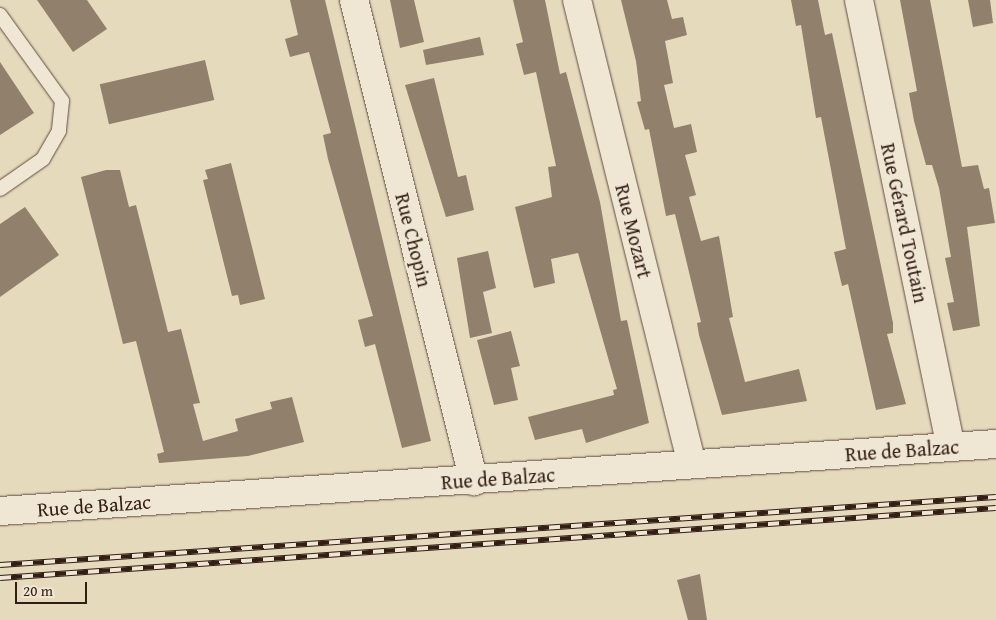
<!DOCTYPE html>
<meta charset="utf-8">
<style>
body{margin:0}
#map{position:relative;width:996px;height:620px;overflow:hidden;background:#e6dabd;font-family:"Gentium Book Plus",serif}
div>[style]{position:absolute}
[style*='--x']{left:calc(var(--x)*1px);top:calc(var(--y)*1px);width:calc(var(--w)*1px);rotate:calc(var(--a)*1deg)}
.building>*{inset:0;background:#90806c;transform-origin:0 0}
.roads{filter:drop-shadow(0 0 1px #604d3f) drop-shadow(0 0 1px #604d3f)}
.service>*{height:14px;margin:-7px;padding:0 7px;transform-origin:7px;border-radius:7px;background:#efe7d4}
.minor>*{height:28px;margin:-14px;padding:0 14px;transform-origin:14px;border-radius:14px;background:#efe7d4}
.rail>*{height:5.5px;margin-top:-2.75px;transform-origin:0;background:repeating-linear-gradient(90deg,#efe7d4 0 11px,#331e15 0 22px);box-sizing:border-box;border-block:1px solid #331e15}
span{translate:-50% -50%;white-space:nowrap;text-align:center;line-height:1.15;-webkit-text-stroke:5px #efe7d4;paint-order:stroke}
.street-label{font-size:20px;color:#331e15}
.scale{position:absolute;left:15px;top:582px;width:72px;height:22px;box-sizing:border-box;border:2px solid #331e15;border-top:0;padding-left:6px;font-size:15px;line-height:18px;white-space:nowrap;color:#331e15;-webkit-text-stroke:4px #efe7d4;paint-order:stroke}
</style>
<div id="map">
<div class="building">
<i style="clip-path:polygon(37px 0,87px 0,107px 29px,73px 52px)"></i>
<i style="clip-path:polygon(290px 0,325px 0,431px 441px,402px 448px,375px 344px,365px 347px,358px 320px,373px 316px,328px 159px,323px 135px,331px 133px,309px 52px,290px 57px,285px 39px,298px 35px)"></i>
<i style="clip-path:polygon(390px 0,414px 0,424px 42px,400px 48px)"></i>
<i style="clip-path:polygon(513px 0,545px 0,560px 74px,566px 72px,600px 202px,621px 321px,627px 320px,649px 423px,586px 443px,582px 429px,535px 440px,528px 417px,614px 395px,613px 390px,617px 389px,578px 253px,551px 259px,555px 283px,534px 288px,515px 207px,552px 197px,548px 167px,556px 166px,536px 72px,524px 75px,516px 44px,523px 42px)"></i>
<i style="clip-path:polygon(621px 0,667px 0,672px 19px,683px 17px,687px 35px,665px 41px,673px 83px,664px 85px,674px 128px,691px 124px,697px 152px,685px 155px,696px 195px,689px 197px,701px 241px,719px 236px,733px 317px,729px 318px,745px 382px,799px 369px,807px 401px,722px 415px,699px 335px,697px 323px,701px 322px,675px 214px,666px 216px,649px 129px,645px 130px,637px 102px,641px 101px,636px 61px)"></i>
<i style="clip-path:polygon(791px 0,818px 0,825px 35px,832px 33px,893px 323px,893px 333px,887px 334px,906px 404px,876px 410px,848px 284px,842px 286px,834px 252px,846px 249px,821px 117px,816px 118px,801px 25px,796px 26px)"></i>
<i style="clip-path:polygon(900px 0,930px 0,962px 167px,978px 165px,984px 189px,989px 188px,995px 223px,967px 227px,980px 326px,953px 331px,947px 303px,954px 302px,945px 258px,951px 257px,939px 188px,932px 165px,926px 165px,914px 121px,909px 93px,917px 91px)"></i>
<i style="clip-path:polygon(968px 0,990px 0,993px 23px,973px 27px)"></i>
<i style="clip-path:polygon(480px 37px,484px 55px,426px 65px,423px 50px)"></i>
<i style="left:205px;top:60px;width:41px;height:108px;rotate:77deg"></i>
<i style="clip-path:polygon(0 62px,34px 113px,0 135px)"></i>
<i style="clip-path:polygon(434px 78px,458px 177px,466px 175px,474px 210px,446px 217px,405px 85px)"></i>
<i style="clip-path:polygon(231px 163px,265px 299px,240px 305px,238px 295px,232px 296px,203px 180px,208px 179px,205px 170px)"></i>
<i style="clip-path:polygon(106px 170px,120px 170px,129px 207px,136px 205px,168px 332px,181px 329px,200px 403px,193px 404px,203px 441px,238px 431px,235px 419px,272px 409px,270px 402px,292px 397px,304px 442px,248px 456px,159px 463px,157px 454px,164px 452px,136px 341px,123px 344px,81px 177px)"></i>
<i style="clip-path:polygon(25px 207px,59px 255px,0 297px,0 224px)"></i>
<i style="clip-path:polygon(488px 251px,496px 288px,483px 292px,492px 333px,470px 338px,457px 258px)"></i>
<i style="clip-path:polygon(511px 331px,520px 366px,511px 368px,518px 400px,494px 405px,477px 340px)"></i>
<i style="clip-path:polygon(700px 574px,707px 620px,688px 620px,677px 580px)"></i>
</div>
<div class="roads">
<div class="service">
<i style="--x:0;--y:15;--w:106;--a:54.2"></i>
<i style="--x:62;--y:101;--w:30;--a:96"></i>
<i style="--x:59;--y:131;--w:32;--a:120"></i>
<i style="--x:43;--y:159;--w:52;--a:145.1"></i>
</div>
<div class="minor">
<i style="--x:354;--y:0;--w:496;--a:76"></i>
<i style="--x:577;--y:0;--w:477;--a:76.1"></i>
<i style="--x:859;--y:0;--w:456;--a:78.4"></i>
<i style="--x:0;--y:511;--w:998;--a:-3.85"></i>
</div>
</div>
<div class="rail">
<i style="--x:0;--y:565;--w:998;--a:-3.91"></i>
<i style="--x:0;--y:578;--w:998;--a:-4.02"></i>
</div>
<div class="street-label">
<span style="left:905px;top:223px;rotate:78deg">Rue Gérard Toutain</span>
<span style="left:634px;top:231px;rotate:76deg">Rue Mozart</span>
<span style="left:414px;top:240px;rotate:76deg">Rue Chopin</span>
<span style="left:902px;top:450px;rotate:-4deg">Rue de Balzac</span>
<span style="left:498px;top:478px;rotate:-4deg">Rue de Balzac</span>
<span style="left:94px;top:505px;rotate:-4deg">Rue de Balzac</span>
</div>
<div class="scale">20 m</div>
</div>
